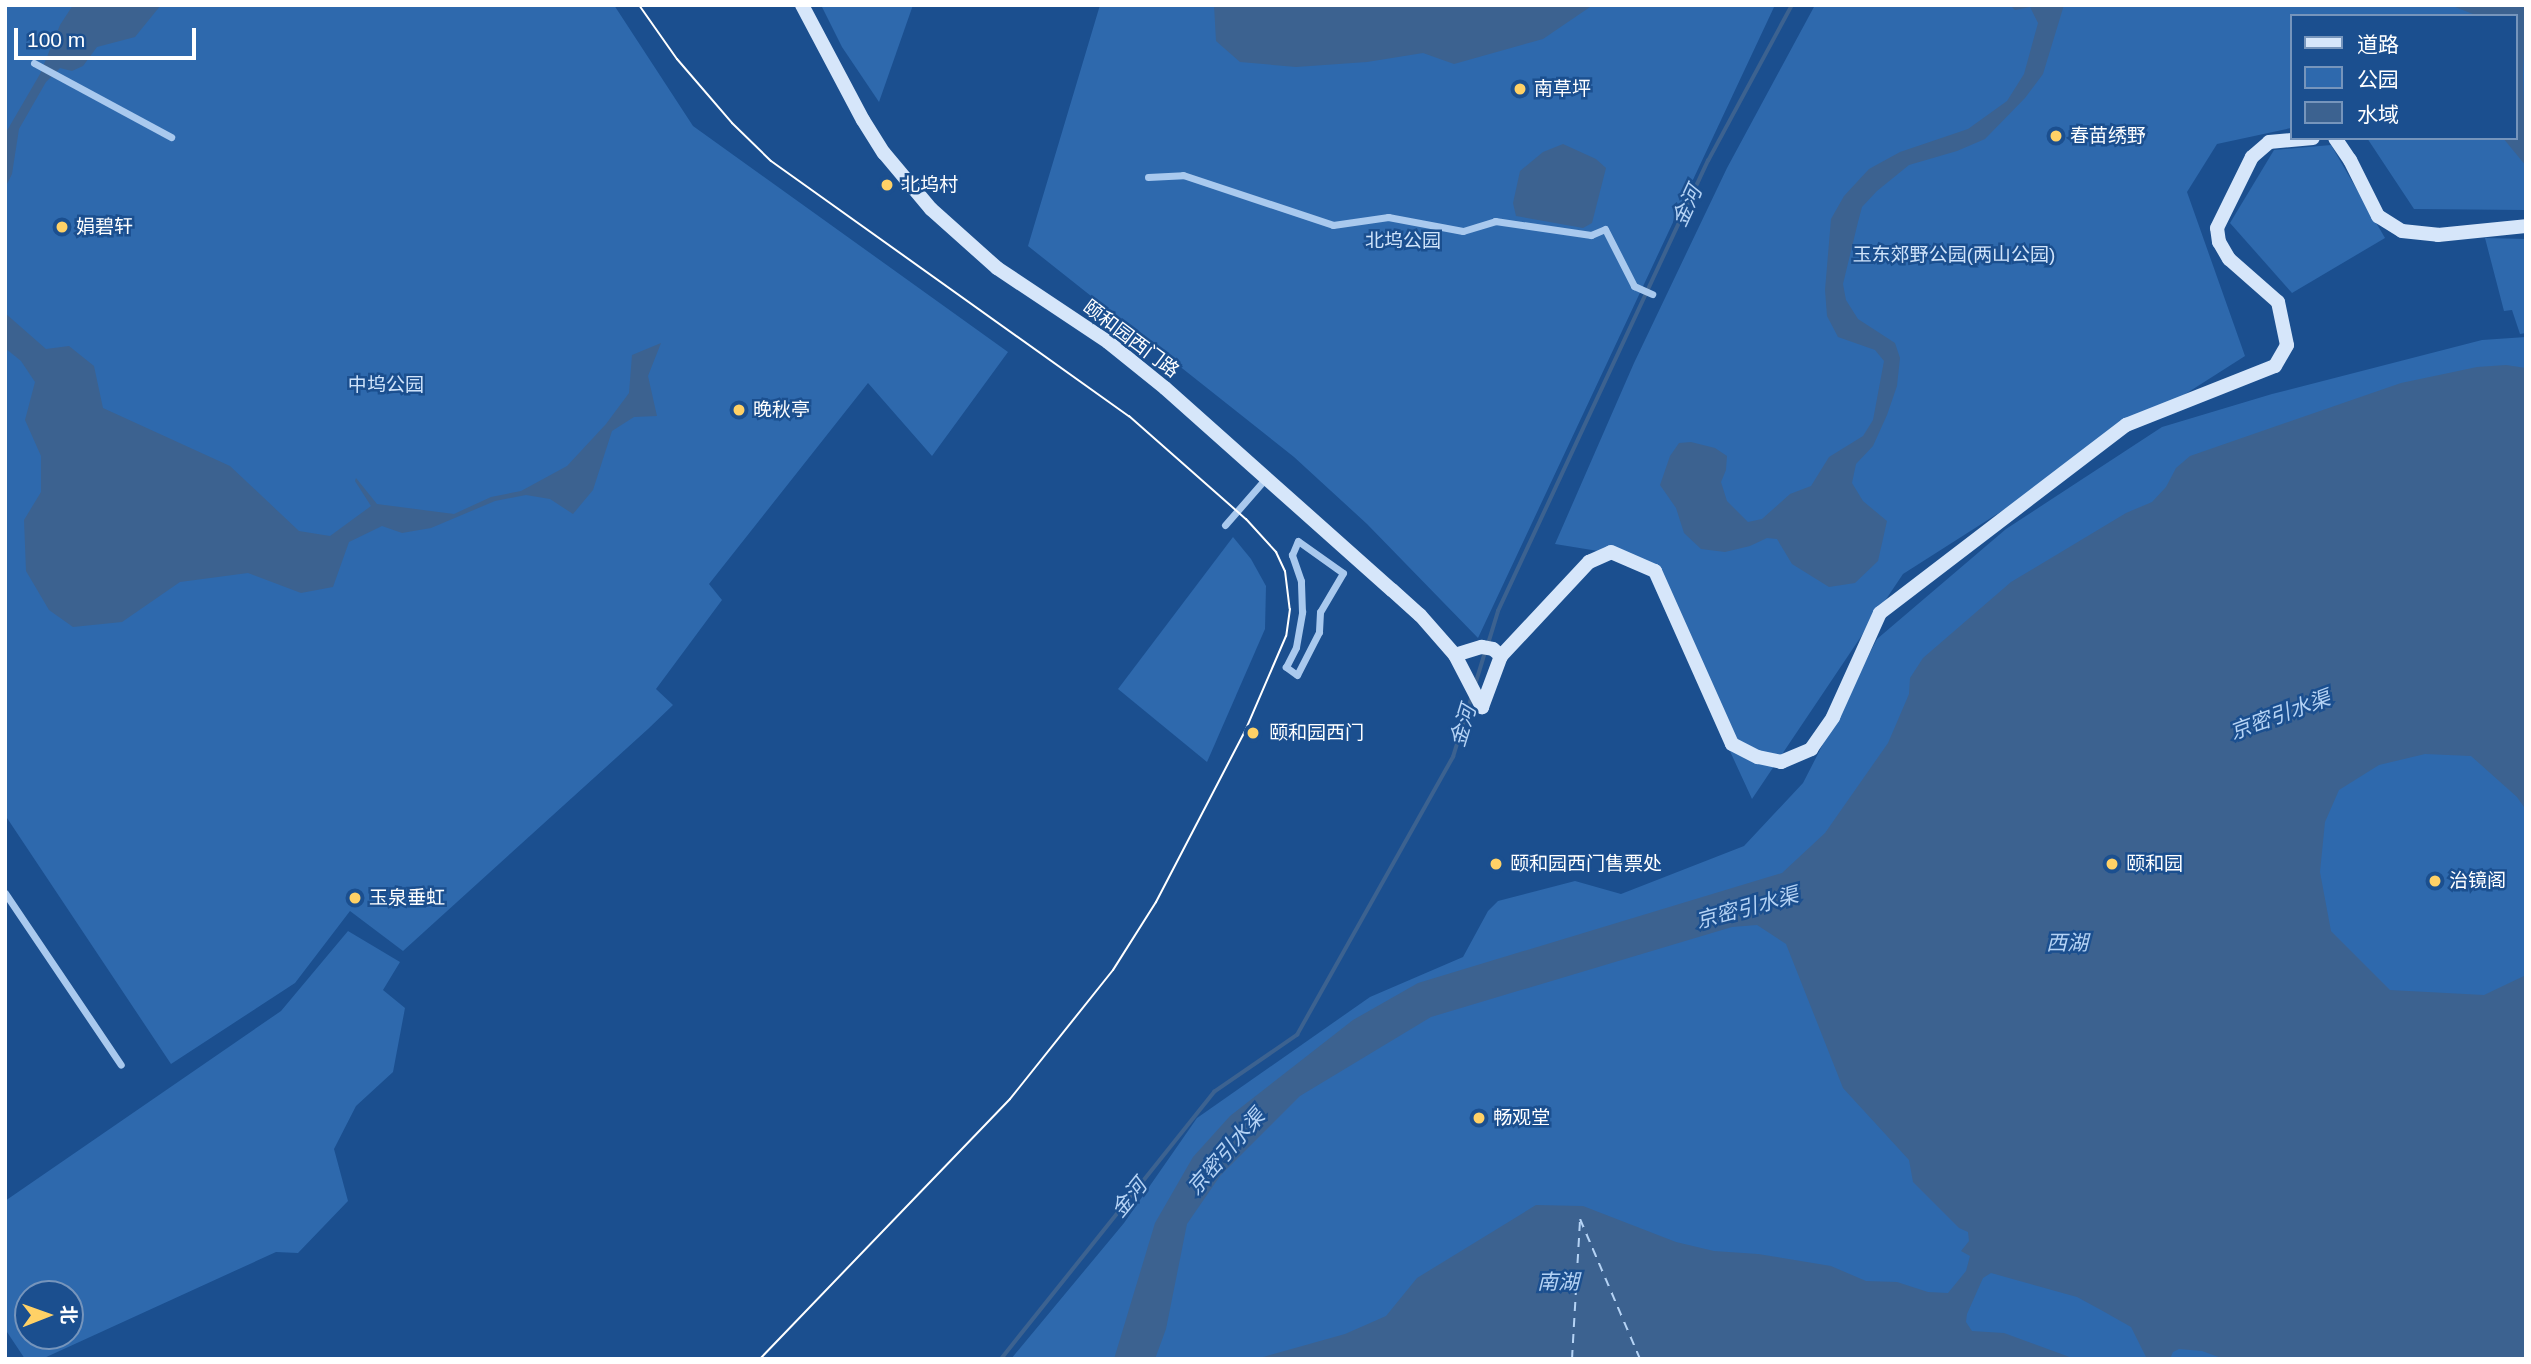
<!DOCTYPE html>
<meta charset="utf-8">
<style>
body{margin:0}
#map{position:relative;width:2531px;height:1364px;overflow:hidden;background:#1b4f8f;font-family:Helvetica,"Noto Sans SC",sans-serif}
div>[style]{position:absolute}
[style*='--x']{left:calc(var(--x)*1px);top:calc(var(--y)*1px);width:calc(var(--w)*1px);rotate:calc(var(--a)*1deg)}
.green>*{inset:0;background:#2e69ad}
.water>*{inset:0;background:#3c6290}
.stream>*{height:3.5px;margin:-1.75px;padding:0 1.75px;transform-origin:1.75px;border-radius:1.75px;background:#3c6290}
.ferry>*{height:2px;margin-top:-1px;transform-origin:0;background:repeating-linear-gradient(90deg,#b5d3f5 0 9px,transparent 0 16px)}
.street>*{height:7px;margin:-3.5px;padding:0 3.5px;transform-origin:3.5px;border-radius:3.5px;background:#a9c9ee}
.secondary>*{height:14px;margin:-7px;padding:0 7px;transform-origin:7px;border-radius:7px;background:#d6e6fa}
.tram>*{height:2px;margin:-1px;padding:0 1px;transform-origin:1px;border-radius:1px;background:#fff}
.dots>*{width:19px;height:19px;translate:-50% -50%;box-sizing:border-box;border:4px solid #1b4f8f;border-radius:50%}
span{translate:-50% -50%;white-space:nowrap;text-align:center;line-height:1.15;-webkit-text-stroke:5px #1b4f8f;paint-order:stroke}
.poi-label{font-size:19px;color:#fff}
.left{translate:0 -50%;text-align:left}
.park-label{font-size:19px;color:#cfe3fa}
.street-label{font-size:19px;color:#fff}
.water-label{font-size:21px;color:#b5d3f5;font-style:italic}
.frame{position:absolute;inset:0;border:7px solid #fff;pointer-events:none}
.legend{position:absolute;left:2290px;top:14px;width:228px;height:126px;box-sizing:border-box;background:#1b4f8f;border:2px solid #7695bc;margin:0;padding:9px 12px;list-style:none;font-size:21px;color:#fff}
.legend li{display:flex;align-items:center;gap:14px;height:35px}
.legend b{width:35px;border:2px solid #7695bc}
.north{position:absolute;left:14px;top:1280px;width:70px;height:70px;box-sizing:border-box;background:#1b4f8f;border:2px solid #7695bc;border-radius:50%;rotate:89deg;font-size:19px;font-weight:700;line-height:28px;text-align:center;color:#fff}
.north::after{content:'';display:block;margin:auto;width:24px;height:32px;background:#ffd166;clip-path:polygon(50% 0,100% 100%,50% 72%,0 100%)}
.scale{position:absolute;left:14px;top:28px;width:182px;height:32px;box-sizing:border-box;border:4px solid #fff;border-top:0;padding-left:9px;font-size:21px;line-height:24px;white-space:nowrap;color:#fff;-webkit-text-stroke:5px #1b4f8f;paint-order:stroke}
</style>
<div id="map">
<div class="green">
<i style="clip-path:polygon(5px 5px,614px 5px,693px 126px,1008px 352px,932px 456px,868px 383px,709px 584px,722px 600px,656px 689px,673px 705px,648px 729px,403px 951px,350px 911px,295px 983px,171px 1064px,5px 815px)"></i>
<i style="clip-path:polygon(821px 5px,913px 5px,879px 102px,842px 47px)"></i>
<i style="clip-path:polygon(1100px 5px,1775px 5px,1478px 638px,1367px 524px,1294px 457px,1028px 246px)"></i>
<i style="clip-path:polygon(1815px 5px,2526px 5px,2526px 210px,2414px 209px,2367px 138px,2515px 138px,2515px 16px,2291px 16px,2291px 128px,2217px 144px,2187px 192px,2245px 356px,1903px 574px,1752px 799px,1641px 558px,1555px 544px,1634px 363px,1727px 168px)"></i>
<i style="clip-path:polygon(2331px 145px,2385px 238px,2292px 293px,2230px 223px,2274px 150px)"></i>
<i style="clip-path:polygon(2485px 238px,2526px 239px,2526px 333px,2520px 334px,2512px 310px,2504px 311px)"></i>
<i style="clip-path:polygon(2526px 337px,2526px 1359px,1011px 1359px,1124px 1223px,1197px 1118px,1370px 997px,1463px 957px,1488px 911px,1498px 901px,1575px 881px,1621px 894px,1744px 846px,1803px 783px,1877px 639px,2006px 529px,2162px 427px,2272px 394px,2482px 340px)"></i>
<i style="clip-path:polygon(1233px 537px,1251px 559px,1266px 586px,1265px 629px,1207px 762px,1118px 689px)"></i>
<i style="clip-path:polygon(evenodd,348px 931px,400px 962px,383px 990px,405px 1008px,393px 1072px,356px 1106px,334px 1149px,348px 1201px,298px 1253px,276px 1252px,42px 1359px,25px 1359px,5px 1329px,5px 1201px,281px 1011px,348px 931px,28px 1294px,70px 1294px,70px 1336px,28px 1336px,28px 1294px)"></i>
</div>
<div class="water">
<i style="clip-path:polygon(73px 5px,161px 5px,135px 37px,97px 47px,83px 66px,72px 71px,60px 68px,46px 82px,19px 129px,12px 174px,5px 188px,5px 134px,40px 74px,60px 25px)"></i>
<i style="clip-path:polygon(1214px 5px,1593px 5px,1543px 39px,1454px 64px,1423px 53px,1367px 62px,1296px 67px,1240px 62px,1216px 41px)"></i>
<i style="clip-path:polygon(2010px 5px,2064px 5px,2043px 74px,2025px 98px,1985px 139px,1957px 151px,1909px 165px,1877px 191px,1862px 207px,1858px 222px,1843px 284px,1846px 300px,1858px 319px,1895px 343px,1900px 358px,1897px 386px,1887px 415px,1873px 446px,1856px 464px,1852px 483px,1863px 501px,1887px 521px,1878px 561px,1855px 583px,1829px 587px,1792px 564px,1777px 539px,1767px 538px,1750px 546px,1725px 552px,1701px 549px,1684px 533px,1676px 508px,1660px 485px,1670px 456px,1679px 443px,1691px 442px,1715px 448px,1727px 456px,1726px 470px,1721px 482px,1727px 501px,1748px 522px,1762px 519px,1790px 494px,1811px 486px,1829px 457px,1863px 436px,1873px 420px,1884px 361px,1875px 350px,1838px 337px,1827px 316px,1825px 290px,1831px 219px,1844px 196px,1869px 169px,1900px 152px,1968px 129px,2007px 101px,2024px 74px,2038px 23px,2030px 7px,2015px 10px)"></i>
<i style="clip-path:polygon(2450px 5px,2526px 5px,2523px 74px,2526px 166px,2503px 138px,2515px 138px,2515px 16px,2478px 16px)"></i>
<i style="clip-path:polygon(1563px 144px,1596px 159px,1606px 168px,1592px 223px,1583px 228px,1516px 216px,1513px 203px,1520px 171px,1543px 152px)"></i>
<i style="clip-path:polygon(5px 313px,46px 349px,69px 346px,94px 366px,103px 408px,230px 466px,299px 531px,330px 536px,371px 506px,355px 481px,356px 478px,377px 504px,454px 514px,491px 497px,521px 491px,567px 466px,606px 424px,629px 393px,632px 355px,661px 343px,648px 376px,657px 416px,634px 417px,612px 431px,593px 490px,573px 514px,550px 499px,526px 495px,495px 501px,431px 528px,402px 533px,382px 526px,349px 542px,333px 587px,301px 593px,248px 573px,180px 582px,122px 622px,73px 627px,49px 610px,26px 571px,24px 520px,41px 492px,41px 456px,25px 420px,35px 382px,21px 361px,5px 348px)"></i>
<i style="clip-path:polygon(2506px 365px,2526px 368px,2526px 810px,2517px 797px,2471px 756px,2425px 754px,2379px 765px,2339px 790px,2325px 822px,2320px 872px,2331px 931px,2390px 990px,2484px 995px,2526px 975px,2526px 1359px,2224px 1359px,2202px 1351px,2179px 1349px,2173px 1352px,2170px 1359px,2147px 1359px,2131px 1327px,2101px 1310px,2077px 1297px,1991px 1273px,1983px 1278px,1967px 1314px,1966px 1322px,1972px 1331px,2004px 1333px,2075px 1359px,1256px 1359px,1345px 1334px,1386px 1316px,1417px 1278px,1536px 1205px,1583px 1206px,1676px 1242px,1714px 1251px,1758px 1254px,1831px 1266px,1866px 1281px,1897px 1282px,1928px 1292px,1948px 1293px,1966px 1271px,1970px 1256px,1961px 1251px,1969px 1241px,1968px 1232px,1959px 1228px,1913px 1182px,1909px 1160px,1843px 1088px,1786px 944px,1757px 925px,1732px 927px,1431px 1017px,1300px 1096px,1220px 1176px,1187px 1224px,1166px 1329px,1155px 1359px,1114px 1359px,1155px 1223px,1193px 1157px,1230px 1116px,1353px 1020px,1418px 983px,1782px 873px,1825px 833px,1888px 743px,1909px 694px,1910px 678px,1923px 658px,2011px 582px,2126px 513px,2152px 502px,2166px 487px,2176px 468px,2190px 456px,2401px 383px,2477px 367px)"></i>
</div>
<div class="stream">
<i style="--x:1488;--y:644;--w:34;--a:-73"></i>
<i style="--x:1498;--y:611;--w:497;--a:-65"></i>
<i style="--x:1708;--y:161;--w:177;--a:-61.7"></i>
<i style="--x:1475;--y:685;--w:34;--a:-73"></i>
<i style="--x:1001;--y:1359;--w:342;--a:-51.4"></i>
<i style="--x:1214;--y:1092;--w:101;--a:-34.5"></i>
<i style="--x:1297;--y:1035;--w:319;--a:-60.7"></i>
<i style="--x:1453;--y:757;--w:61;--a:-72.8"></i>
</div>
<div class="ferry">
<i style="--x:1580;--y:1219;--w:152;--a:66.8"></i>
<i style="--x:1572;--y:1359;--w:139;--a:-86.7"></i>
</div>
<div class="street">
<i style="--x:34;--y:63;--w:156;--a:28.4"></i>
<i style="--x:1148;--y:177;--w:35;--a:-3"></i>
<i style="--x:1183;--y:175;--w:158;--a:18.4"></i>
<i style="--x:1333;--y:225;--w:56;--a:-8.3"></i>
<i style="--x:1388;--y:217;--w:76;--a:10.6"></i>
<i style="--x:1463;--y:231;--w:34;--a:-17"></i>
<i style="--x:1495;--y:221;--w:97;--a:8.3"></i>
<i style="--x:1591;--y:235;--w:15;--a:-23"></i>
<i style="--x:1605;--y:229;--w:64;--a:63"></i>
<i style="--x:1634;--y:286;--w:20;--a:24"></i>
<i style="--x:1225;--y:525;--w:62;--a:-48.9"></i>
<i style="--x:1298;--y:541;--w:55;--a:35.4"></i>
<i style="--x:1343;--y:573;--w:45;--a:120.5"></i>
<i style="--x:1320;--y:612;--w:20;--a:93"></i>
<i style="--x:1319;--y:632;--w:48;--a:117.1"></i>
<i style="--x:1297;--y:675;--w:14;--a:-144"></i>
<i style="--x:1286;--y:667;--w:22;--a:-63"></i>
<i style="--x:1296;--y:647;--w:36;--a:-80"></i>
<i style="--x:1302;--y:612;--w:31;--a:-92"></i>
<i style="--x:1301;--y:581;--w:28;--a:-109"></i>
<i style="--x:1292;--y:555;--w:15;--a:-67"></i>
<i style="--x:5;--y:893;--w:207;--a:56"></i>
</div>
<div class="secondary">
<i style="--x:802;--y:5;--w:130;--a:62.1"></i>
<i style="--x:863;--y:120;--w:39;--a:58"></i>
<i style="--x:884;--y:153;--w:73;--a:50"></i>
<i style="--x:931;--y:209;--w:89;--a:41.8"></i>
<i style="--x:997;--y:268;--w:133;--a:33.7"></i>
<i style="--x:1108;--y:342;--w:73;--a:38.9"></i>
<i style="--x:1165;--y:388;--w:304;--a:41.7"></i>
<i style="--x:1392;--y:590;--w:38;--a:42"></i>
<i style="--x:1420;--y:615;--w:53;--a:48.8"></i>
<i style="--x:1455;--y:655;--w:59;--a:62.6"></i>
<i style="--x:2335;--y:138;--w:27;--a:56"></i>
<i style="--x:2350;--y:160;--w:63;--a:63.4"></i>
<i style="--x:2378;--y:216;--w:28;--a:32"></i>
<i style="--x:2402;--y:231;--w:36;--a:6"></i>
<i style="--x:2438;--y:235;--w:88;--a:-5.8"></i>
<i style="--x:1455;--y:655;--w:28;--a:-17"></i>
<i style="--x:1482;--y:647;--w:11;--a:10"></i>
<i style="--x:1493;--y:649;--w:11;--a:41"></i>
<i style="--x:1482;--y:707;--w:54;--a:-69.6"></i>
<i style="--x:1501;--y:656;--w:129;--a:-46.9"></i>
<i style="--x:1589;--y:562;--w:24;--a:-24"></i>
<i style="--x:1611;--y:552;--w:48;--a:23.4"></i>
<i style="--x:1655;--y:571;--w:189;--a:66"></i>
<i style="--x:1732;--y:744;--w:29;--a:27"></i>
<i style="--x:1758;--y:757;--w:24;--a:12"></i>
<i style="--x:1781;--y:762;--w:33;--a:-23"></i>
<i style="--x:1811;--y:749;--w:39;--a:-55"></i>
<i style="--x:1833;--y:717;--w:114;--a:-65.7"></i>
<i style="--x:1880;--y:613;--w:310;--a:-37.4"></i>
<i style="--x:2126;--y:425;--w:160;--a:-21.6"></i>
<i style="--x:2275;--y:366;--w:24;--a:-60"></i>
<i style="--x:2287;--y:345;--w:44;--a:-101.8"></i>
<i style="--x:2278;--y:302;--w:65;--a:-138.7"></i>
<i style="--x:2229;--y:259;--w:20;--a:-120"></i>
<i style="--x:2219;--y:242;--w:14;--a:-98"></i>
<i style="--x:2217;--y:228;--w:79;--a:-63.8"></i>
<i style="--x:2252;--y:157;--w:23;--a:-41"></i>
<i style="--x:2269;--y:142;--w:44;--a:-5.2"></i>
</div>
<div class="tram">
<i style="--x:639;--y:5;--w:66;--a:54.9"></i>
<i style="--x:677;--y:59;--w:84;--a:49.3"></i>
<i style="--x:732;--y:123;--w:54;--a:44.3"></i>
<i style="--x:771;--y:161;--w:440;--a:35.5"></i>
<i style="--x:1129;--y:416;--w:156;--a:41.4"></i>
<i style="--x:1246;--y:519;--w:45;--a:47.7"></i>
<i style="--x:1276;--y:552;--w:21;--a:65"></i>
<i style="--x:1285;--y:571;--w:38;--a:83"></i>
<i style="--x:1290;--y:609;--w:27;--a:98"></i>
<i style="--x:1286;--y:636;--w:103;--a:113.3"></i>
<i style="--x:1245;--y:731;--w:193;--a:117.5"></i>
<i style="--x:1156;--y:902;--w:80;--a:122.3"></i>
<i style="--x:1113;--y:970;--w:165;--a:128.6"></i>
<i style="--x:1010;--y:1099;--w:361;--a:133.9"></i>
</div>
<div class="dots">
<i style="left:1520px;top:89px;background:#ffd166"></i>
<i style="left:2056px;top:136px;background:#ffd166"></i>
<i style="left:887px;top:185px;background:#ffd166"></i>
<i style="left:62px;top:227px;background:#ffd166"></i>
<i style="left:739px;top:410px;background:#ffd166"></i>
<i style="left:1253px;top:733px;background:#ffd166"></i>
<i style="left:1496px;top:864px;background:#ffd166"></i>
<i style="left:2112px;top:864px;background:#ffd166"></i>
<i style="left:2435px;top:881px;background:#ffd166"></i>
<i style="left:355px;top:898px;background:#ffd166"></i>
<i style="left:1479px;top:1118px;background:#ffd166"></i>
</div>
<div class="poi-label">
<span class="left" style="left:1534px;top:89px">南草坪</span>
<span class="left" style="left:2070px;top:136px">春苗绣野</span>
<span class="left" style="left:901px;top:185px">北坞村</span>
<span class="left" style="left:76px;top:227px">娟碧轩</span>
<span class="left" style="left:753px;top:410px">晚秋亭</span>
<span class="left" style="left:1269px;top:733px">颐和园西门</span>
<span class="left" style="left:1510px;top:864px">颐和园西门售票处</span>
<span class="left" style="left:2126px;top:864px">颐和园</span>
<span class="left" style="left:2449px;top:881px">治镜阁</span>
<span class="left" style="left:369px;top:898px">玉泉垂虹</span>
<span class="left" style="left:1493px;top:1118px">畅观堂</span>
</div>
<div class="park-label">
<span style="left:1403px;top:241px">北坞公园</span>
<span style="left:1954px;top:255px">玉东郊野公园(两山公园)</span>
<span style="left:386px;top:385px">中坞公园</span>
</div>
<div class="street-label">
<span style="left:1131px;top:339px;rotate:37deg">颐和园西门路</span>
</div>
<div class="water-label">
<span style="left:1687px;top:206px;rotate:-65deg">金河</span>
<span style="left:2280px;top:715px;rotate:-20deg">京密引水渠</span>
<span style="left:1463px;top:726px;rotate:-73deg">金河</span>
<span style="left:1747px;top:908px;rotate:-15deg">京密引水渠</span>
<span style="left:2067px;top:943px">西湖</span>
<span style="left:1226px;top:1152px;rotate:-49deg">京密引水渠</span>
<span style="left:1129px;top:1198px;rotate:-51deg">金河</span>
<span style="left:1558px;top:1282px">南湖</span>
</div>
<div class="frame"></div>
<ul class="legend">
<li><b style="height:9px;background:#d6e6fa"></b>道路</li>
<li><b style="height:19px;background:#2e69ad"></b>公园</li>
<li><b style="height:19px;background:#3c6290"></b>水域</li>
</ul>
<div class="north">北</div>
<div class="scale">100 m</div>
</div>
